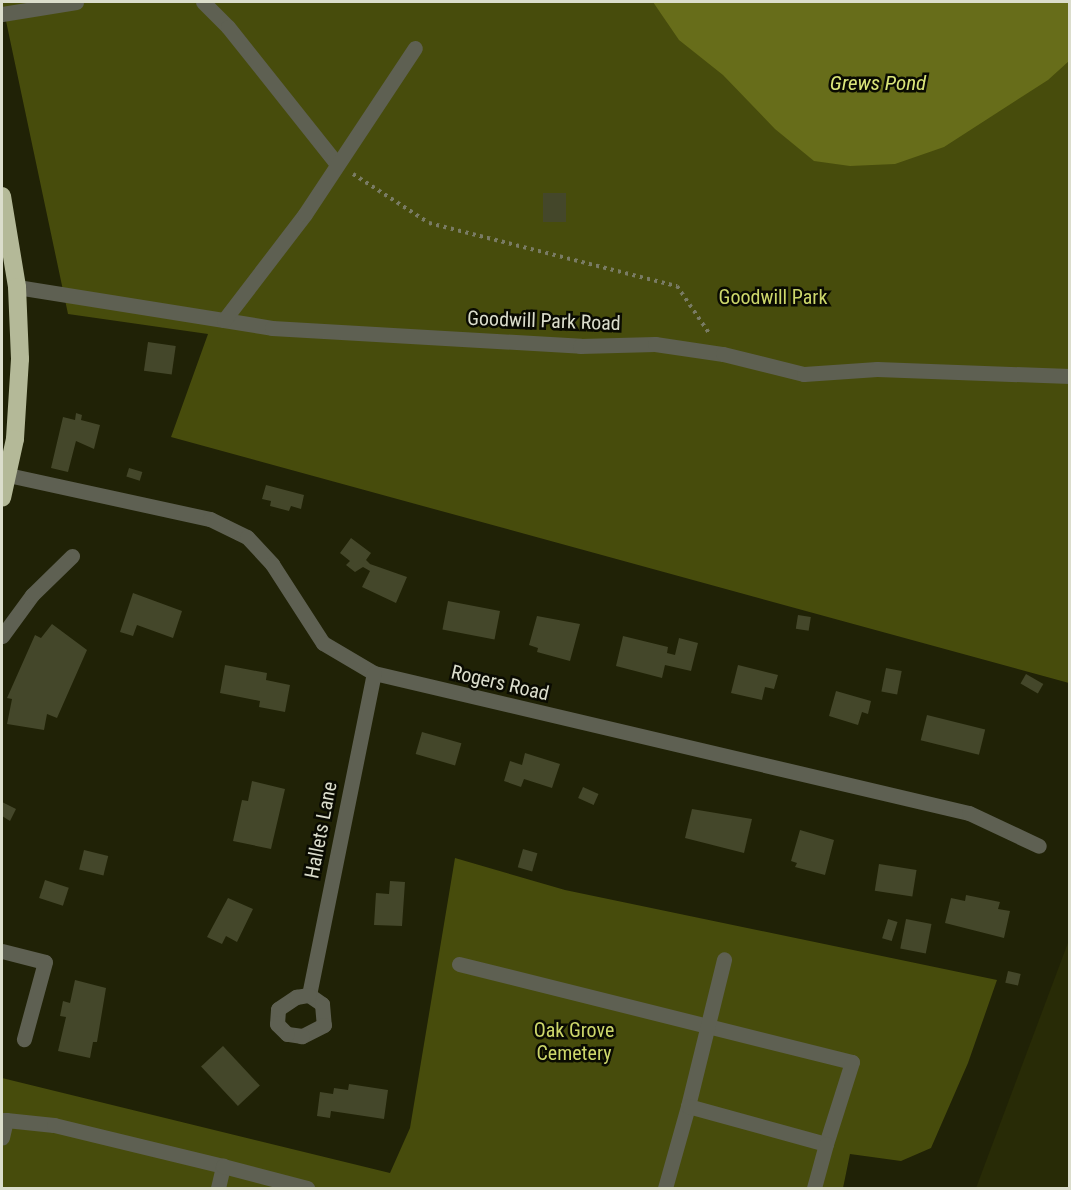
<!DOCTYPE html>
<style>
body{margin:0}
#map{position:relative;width:1071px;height:1190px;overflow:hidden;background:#202206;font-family:"Roboto Condensed",sans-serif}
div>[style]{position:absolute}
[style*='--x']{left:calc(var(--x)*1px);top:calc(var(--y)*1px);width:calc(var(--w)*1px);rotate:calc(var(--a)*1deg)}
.built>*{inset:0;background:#282b06}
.green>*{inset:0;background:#474c0c}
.water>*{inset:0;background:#676d1a}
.building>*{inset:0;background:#44472a;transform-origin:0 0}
.path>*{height:4px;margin-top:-2px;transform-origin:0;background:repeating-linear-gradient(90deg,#797b64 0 3px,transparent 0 7.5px)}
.minor>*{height:15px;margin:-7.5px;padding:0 7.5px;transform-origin:7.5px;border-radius:7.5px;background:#5e6052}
.highway>*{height:18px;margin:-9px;padding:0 9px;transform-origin:9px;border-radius:9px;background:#b4b998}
span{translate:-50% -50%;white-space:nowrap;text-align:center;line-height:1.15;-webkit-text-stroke:5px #0a0b02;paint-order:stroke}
.park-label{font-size:20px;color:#cdd76b}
.street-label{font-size:20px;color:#dbddcc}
.water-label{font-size:21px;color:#dbe67a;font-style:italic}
.frame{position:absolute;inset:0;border:3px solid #dbddcc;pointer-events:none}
</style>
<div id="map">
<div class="built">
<i style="clip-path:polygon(1069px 940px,1069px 1188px,976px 1188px)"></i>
</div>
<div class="green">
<i style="clip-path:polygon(2px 2px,1069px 2px,1069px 683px,171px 437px,208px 334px,68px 314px)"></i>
<i style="clip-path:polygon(455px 858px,565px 890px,997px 980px,968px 1063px,931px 1148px,901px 1161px,850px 1154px,843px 1188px,2px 1188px,2px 1078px,390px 1173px,410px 1128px)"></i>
</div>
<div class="water">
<i style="clip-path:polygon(653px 2px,1069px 2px,1069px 61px,1048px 80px,944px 147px,895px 164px,850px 166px,814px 161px,775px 129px,723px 75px,679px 40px)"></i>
</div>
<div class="building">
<i style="left:543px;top:193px;width:23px;height:29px"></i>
<i style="left:148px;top:342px;width:28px;height:29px;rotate:8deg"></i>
<i style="clip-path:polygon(76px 413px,82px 415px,81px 420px,100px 425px,94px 449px,76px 441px,68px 472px,51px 468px,63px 417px,75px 420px)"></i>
<i style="left:129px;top:468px;width:14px;height:9px;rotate:17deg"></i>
<i style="clip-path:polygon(266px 485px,304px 495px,301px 509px,291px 506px,289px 511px,270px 506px,271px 501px,262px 499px)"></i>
<i style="clip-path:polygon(351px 538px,371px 553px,366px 560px,370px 564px,407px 577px,396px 603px,362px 587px,370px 571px,363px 567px,355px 572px,346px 565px,350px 561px,340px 553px)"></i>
<i style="clip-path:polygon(133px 593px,182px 611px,173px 638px,137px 625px,133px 636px,120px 632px)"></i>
<i style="left:448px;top:601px;width:53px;height:29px;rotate:11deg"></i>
<i style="left:798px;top:615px;width:13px;height:14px;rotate:9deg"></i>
<i style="clip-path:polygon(537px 616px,580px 624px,570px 661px,537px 652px,538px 648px,529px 645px)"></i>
<i style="clip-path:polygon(52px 624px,87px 650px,57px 718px,47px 714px,44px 730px,7px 724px,12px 699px,7px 698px,35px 635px,41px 638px)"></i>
<i style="clip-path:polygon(623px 636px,668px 647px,667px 653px,675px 655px,679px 638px,698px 643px,691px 671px,665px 665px,662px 678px,616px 666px)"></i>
<i style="clip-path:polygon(225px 665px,267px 673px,266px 680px,290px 685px,285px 712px,259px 707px,260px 701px,220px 693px)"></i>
<i style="clip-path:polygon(738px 665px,778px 675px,774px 689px,765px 687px,762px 700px,731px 693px)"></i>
<i style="left:886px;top:668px;width:16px;height:24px;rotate:11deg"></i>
<i style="left:1026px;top:674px;width:20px;height:11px;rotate:30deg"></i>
<i style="clip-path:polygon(836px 691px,871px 701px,868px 714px,862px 712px,858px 725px,829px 716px)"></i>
<i style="left:927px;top:715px;width:60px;height:26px;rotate:14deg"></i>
<i style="left:422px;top:732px;width:41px;height:23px;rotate:16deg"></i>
<i style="clip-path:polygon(525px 753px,560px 764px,552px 788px,524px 779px,521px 787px,504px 781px,510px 761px,522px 765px)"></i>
<i style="clip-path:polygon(252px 781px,285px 789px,271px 849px,233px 841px,242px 800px,248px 801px)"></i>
<i style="left:583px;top:787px;width:17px;height:12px;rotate:24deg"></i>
<i style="clip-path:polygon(2px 802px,16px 809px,10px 821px,2px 816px)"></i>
<i style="clip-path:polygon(692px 809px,752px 819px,744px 853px,685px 838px)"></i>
<i style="clip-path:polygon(800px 830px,834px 840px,825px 875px,795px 867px,797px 863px,791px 861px)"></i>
<i style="left:523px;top:849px;width:15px;height:19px;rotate:16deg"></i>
<i style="left:84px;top:850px;width:25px;height:20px;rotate:14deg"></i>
<i style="left:879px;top:864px;width:38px;height:27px;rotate:9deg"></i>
<i style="left:45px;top:880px;width:25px;height:19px;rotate:18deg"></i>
<i style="clip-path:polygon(390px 881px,405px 882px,402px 926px,374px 925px,376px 893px,389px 894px)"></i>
<i style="clip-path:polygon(966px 895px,1000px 902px,998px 909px,1010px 911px,1004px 938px,945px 923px,951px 898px,965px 901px)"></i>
<i style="clip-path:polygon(228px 898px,253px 909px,237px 942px,226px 936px,222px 944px,207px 937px)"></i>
<i style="left:888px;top:919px;width:10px;height:20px;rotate:17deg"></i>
<i style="left:906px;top:919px;width:26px;height:30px;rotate:11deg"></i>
<i style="left:1008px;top:971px;width:13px;height:12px;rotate:13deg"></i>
<i style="clip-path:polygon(75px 980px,106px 988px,97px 1042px,93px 1042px,90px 1058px,58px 1051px,66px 1017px,60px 1016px,63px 1001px,70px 1003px)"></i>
<i style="left:223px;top:1046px;width:54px;height:30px;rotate:47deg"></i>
<i style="clip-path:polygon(349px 1084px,388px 1090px,384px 1119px,331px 1111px,330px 1118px,317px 1116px,320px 1092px,333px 1094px,334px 1088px,348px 1090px)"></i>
</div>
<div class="path">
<i style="--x:353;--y:174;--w:90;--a:32.8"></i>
<i style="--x:429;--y:223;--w:256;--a:14.3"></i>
<i style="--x:677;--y:286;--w:57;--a:55.8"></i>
</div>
<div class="minor">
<i style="--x:203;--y:2;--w:35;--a:45"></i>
<i style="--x:228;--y:27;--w:175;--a:51.5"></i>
<i style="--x:2;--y:14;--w:75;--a:-9.2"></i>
<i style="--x:17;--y:287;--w:258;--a:9.1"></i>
<i style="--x:272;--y:328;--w:309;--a:3.3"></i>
<i style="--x:580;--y:346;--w:75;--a:-1.5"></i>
<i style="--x:655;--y:344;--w:69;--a:8.4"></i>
<i style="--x:723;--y:354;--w:83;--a:13.9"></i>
<i style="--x:804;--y:374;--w:73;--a:-3.9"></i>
<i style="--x:877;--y:369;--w:193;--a:2.1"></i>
<i style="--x:224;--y:320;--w:133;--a:-52.6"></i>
<i style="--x:305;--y:214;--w:199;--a:-56.5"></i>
<i style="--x:8;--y:475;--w:207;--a:12.3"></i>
<i style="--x:210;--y:519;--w:41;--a:25.9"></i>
<i style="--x:247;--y:537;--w:37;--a:47"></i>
<i style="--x:272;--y:564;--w:94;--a:57.2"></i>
<i style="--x:323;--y:643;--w:59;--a:30.5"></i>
<i style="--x:374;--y:673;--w:611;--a:13.24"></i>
<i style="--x:969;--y:813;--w:77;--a:25.2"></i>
<i style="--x:2;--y:636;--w:51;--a:-53.8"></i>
<i style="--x:32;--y:595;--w:56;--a:-44.3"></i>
<i style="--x:2;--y:951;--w:44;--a:14.3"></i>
<i style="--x:45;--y:962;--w:80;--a:105.3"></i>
<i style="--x:459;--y:964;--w:405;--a:14"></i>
<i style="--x:852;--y:1062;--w:86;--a:107.6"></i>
<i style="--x:309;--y:995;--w:328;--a:-78.6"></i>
<i style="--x:309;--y:995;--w:16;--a:35"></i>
<i style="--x:322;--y:1004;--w:21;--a:85"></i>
<i style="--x:324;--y:1025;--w:25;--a:153"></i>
<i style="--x:302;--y:1036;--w:15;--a:-172"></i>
<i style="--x:287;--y:1034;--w:14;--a:-135"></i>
<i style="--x:277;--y:1024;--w:15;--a:-86"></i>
<i style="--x:278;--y:1009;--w:22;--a:-34"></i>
<i style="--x:296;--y:997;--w:13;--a:-9"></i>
<i style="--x:688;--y:1106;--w:151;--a:-76.2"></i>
<i style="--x:2;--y:1120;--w:4;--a:0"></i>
<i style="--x:6;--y:1120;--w:18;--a:103"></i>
<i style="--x:6;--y:1120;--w:48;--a:5.9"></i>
<i style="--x:54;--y:1125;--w:174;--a:13.6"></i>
<i style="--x:218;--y:1188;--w:23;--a:-77"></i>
<i style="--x:223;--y:1166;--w:87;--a:14.7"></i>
<i style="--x:665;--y:1188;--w:85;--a:-74.3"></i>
<i style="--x:688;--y:1106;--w:143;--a:15.4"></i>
<i style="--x:826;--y:1144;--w:46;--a:105.3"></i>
</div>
<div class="highway">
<i style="--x:2;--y:196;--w:92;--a:80.6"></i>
<i style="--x:17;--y:287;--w:72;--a:87.6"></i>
<i style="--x:20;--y:359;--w:80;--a:93.6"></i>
<i style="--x:15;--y:439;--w:60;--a:102.4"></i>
</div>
<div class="park-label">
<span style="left:773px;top:297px">Goodwill Park</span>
<span style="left:574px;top:1042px">Oak Grove<br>Cemetery</span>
</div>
<div class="street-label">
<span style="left:544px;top:321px;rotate:2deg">Goodwill Park Road</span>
<span style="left:500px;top:683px;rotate:13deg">Rogers Road</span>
<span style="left:321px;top:830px;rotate:-79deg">Hallets Lane</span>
</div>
<div class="water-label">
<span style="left:878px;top:83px">Grews Pond</span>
</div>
<div class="frame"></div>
</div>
